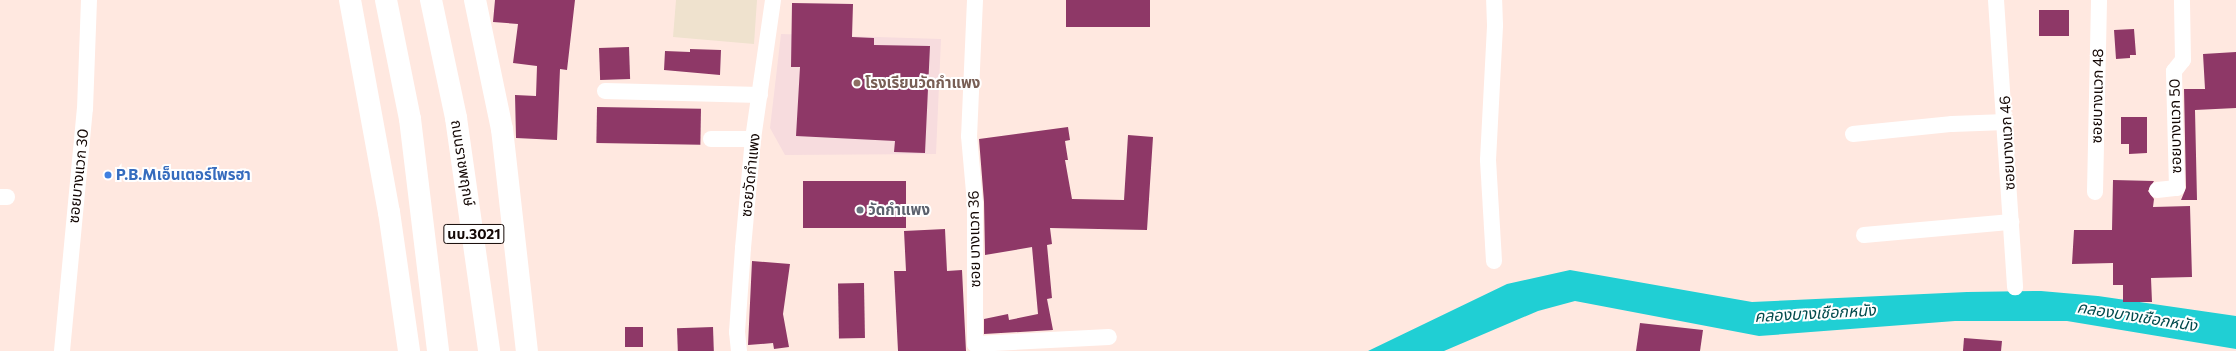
<!DOCTYPE html>
<html>
<head>
<meta charset="utf-8">
<style>
  body { margin:0 }
  #map { position:relative; width:2236px; height:351px; overflow:hidden; background:#ffe8e0; font-family:Commissioner,"Noto Sans Thai",sans-serif }
  div>[style] { position:absolute }
  .commercial>* { inset:0; background:#efe2ce }
  .education>* { inset:0; background:#f7dcde }
  .water>* { inset:0; background:#20cfd4 }
  .building>* { inset:0; background:#8e3867; transform-origin:0 0 }
  .street>* { height:16px; margin:-8px; padding:0 8px; transform-origin:8px; border-radius:8px; background:#fff }
  .secondary>* { height:22px; margin:-11px; padding:0 11px; transform-origin:11px; border-radius:11px; background:#fff }
  .primary>* { height:22px; margin:-11px; padding:0 11px; transform-origin:11px; border-radius:11px; background:#fff }
  .dots>* { width:11px; height:11px; translate:-50% -50%; box-sizing:border-box; border:2px solid #fff; border-radius:50% }
  span { translate:-50% -50%; white-space:nowrap; text-align:center; line-height:1.15; -webkit-text-stroke:4px #fff; paint-order:stroke }
  .shield-label span { padding:1px 3px; background:#fff; border:1px solid; border-radius:3px; -webkit-text-stroke-width:0 }
  .shield-label { font-size:14px; color:#140805; font-weight:700 }
  .education-label { font-size:15px; color:#785e54; font-weight:700 }
  .left { translate:0 -50%; text-align:left }
  .street-label { font-size:15px; color:#140805 }
  .shop-label { font-size:15px; color:#366cbe; font-weight:700 }
  .worship-label { font-size:15px; color:#5b616d; font-weight:700 }
  .water-label { font-size:16px; color:#004a4c; font-style:italic }
</style>
</head>
<body>
<div id="map">
  <div class="commercial">
    <div style="clip-path:polygon(676px 0,757px 0,754px 44px,673px 37px)"></div>
  </div>
  <div class="education">
    <div style="clip-path:polygon(781px 34px,941px 39px,936px 154px,785px 155px,770px 128px)"></div>
  </div>
  <div class="water">
    <div style="clip-path:polygon(1570px 270px,1752px 302px,1967px 292px,2041px 291px,2098px 296px,2236px 316px,2236px 349px,2067px 321px,1955px 321px,1759px 336px,1575px 301px,1538px 311px,1444px 351px,1368px 351px,1507px 284px)"></div>
  </div>
  <div class="building">
    <div style="clip-path:polygon(495px 0,575px 0,567px 70px,560px 69px,557px 140px,516px 138px,515px 95px,536px 96px,537px 66px,513px 63px,518px 24px,493px 22px)"></div>
    <div style="left:1066px;top:0;width:84px;height:27px"></div>
    <div style="clip-path:polygon(792px 3px,853px 4px,852px 37px,874px 38px,874px 45px,930px 46px,925px 153px,894px 152px,895px 141px,796px 136px,800px 67px,791px 67px)"></div>
    <div style="left:2039px;top:10px;width:30px;height:26px"></div>
    <div style="clip-path:polygon(2134px 29px,2136px 55px,2130px 55px,2130px 58px,2116px 59px,2114px 30px)"></div>
    <div style="left:629px;top:47px;width:32px;height:30px;rotate:88deg"></div>
    <div style="clip-path:polygon(690px 49px,721px 50px,720px 75px,664px 70px,665px 51px,690px 52px)"></div>
    <div style="clip-path:polygon(2236px 52px,2236px 108px,2195px 110px,2197px 200px,2181px 200px,2186px 188px,2184px 89px,2205px 89px,2203px 54px)"></div>
    <div style="left:597px;top:107px;width:104px;height:36px;rotate:1deg"></div>
    <div style="clip-path:polygon(2121px 117px,2147px 117px,2147px 153px,2129px 154px,2129px 144px,2121px 144px)"></div>
    <div style="clip-path:polygon(1068px 127px,1070px 140px,1065px 141px,1068px 160px,1065px 160px,1072px 199px,1124px 200px,1128px 135px,1153px 137px,1147px 230px,1050px 228px,1052px 244px,1047px 245px,1052px 298px,1047px 299px,1053px 330px,984px 334px,984px 319px,1008px 314px,1009px 320px,1038px 314px,1032px 247px,985px 255px,984px 202px,979px 139px)"></div>
    <div style="clip-path:polygon(2113px 180px,2154px 181px,2148px 191px,2154px 199px,2153px 207px,2190px 206px,2192px 277px,2151px 278px,2152px 302px,2123px 302px,2123px 285px,2113px 285px,2113px 263px,2072px 264px,2074px 230px,2112px 230px)"></div>
    <div style="left:906px;top:181px;width:47px;height:103px;rotate:90deg"></div>
    <div style="clip-path:polygon(945px 229px,947px 271px,962px 270px,966px 351px,898px 351px,894px 271px,906px 271px,904px 231px)"></div>
    <div style="clip-path:polygon(752px 261px,790px 264px,783px 314px,789px 347px,774px 349px,773px 343px,748px 345px)"></div>
    <div style="left:864px;top:283px;width:55px;height:26px;rotate:89deg"></div>
    <div style="clip-path:polygon(1640px 323px,1703px 330px,1700px 351px,1636px 351px)"></div>
    <div style="left:625px;top:327px;width:18px;height:20px"></div>
    <div style="left:713px;top:327px;width:24px;height:36px;rotate:88deg"></div>
    <div style="clip-path:polygon(1964px 338px,2002px 341px,2001px 351px,1963px 351px)"></div>
  </div>
  <div class="street">
    <div style="left:975px;top:0;width:136px;rotate:92.5deg"></div>
    <div style="left:969px;top:136px;width:67px;rotate:84.9deg"></div>
    <div style="left:975px;top:203px;width:141px;rotate:90deg"></div>
    <div style="left:975px;top:344px;width:134px;rotate:-3deg"></div>
    <div style="left:1996px;top:0;width:288px;rotate:86.2deg"></div>
    <div style="left:605px;top:91px;width:155px;rotate:1.5deg"></div>
    <div style="left:1853px;top:134px;width:100px;rotate:-5.8deg"></div>
    <div style="left:1952px;top:124px;width:54px;rotate:-2.1deg"></div>
    <div style="left:711px;top:139px;width:42px"></div>
    <div style="left:2157px;top:190px;width:20px;rotate:-6deg"></div>
    <div style="left:2177px;top:188px;width:117px;rotate:-91.5deg"></div>
    <div style="left:2174px;top:71px;width:14px;rotate:-51deg"></div>
    <div style="left:2183px;top:60px;width:60px;rotate:-91deg"></div>
    <div style="left:2095px;top:192px;width:192px;rotate:-88.8deg"></div>
    <div style="left:0;top:197px;width:7px"></div>
    <div style="left:1864px;top:235px;width:148px;rotate:-5.1deg"></div>
    <div style="left:1494px;top:261px;width:101px;rotate:-93.4deg"></div>
    <div style="left:1488px;top:160px;width:135px;rotate:-87deg"></div>
    <div style="left:1495px;top:25px;width:25px;rotate:-92deg"></div>
    <div style="left:62px;top:351px;width:243px;rotate:-84.6deg"></div>
    <div style="left:85px;top:109px;width:109px;rotate:-87.9deg"></div>
    <div style="left:739px;top:351px;width:19px;rotate:-96deg"></div>
    <div style="left:737px;top:332px;width:84px;rotate:-85.9deg"></div>
    <div style="left:743px;top:248px;width:109px;rotate:-84.8deg"></div>
    <div style="left:753px;top:139px;width:140px;rotate:-81.8deg"></div>
  </div>
  <div class="secondary">
    <div style="left:350px;top:0;width:216px;rotate:79.6deg"></div>
    <div style="left:389px;top:212px;width:140px;rotate:81.8deg"></div>
    <div style="left:475px;top:0;width:132px;rotate:78.2deg"></div>
    <div style="left:502px;top:129px;width:223px;rotate:83.6deg"></div>
  </div>
  <div class="primary">
    <div style="left:386px;top:0;width:121px;rotate:78.6deg"></div>
    <div style="left:410px;top:119px;width:234px;rotate:83.1deg"></div>
    <div style="left:431px;top:0;width:121px;rotate:78deg"></div>
    <div style="left:456px;top:118px;width:235px;rotate:81.9deg"></div>
  </div>
  <div class="dots">
    <div style="left:857px;top:83px;background:#8d6e63"></div>
    <div style="left:108px;top:175px;background:#3f7fe0"></div>
    <div style="left:860px;top:210px;background:#6b7280"></div>
  </div>
  <div class="shield-label">
    <span style="left:474px;top:234px">นบ.3021</span>
  </div>
  <div class="education-label">
    <span class="left" style="left:865px;top:83px">โรงเรียนวัดกำแพง</span>
  </div>
  <div class="street-label">
    <span style="left:2097px;top:96px;rotate:-89deg">ซอยบางแวก 48</span>
    <span style="left:2175px;top:126px;rotate:-91deg">ซอยบางแวก 50</span>
    <span style="left:2007px;top:143px;rotate:-93deg">ซอยบางแวก 46</span>
    <span style="left:463px;top:163px;rotate:81deg">ถนนราชพฤกษ์</span>
    <span style="left:750px;top:175px;rotate:-84deg">ซอยวัดกำแพง</span>
    <span style="left:78px;top:176px;rotate:-84deg">ซอยบางแวก 30</span>
    <span style="left:974px;top:239px;rotate:-91deg">ซอย บางแวก 36</span>
  </div>
  <div class="shop-label">
    <span class="left" style="left:116px;top:175px">P.B.Mเอ็นเตอร์ไพรฮา</span>
  </div>
  <div class="worship-label">
    <span class="left" style="left:868px;top:210px">วัดกำแพง</span>
  </div>
  <div class="water-label">
    <span style="left:1815px;top:313px;rotate:-3deg">คลองบางเชือกหนัง</span>
    <span style="left:2137px;top:316px;rotate:9deg">คลองบางเชือกหนัง</span>
  </div>
</div>
</body>
</html>
